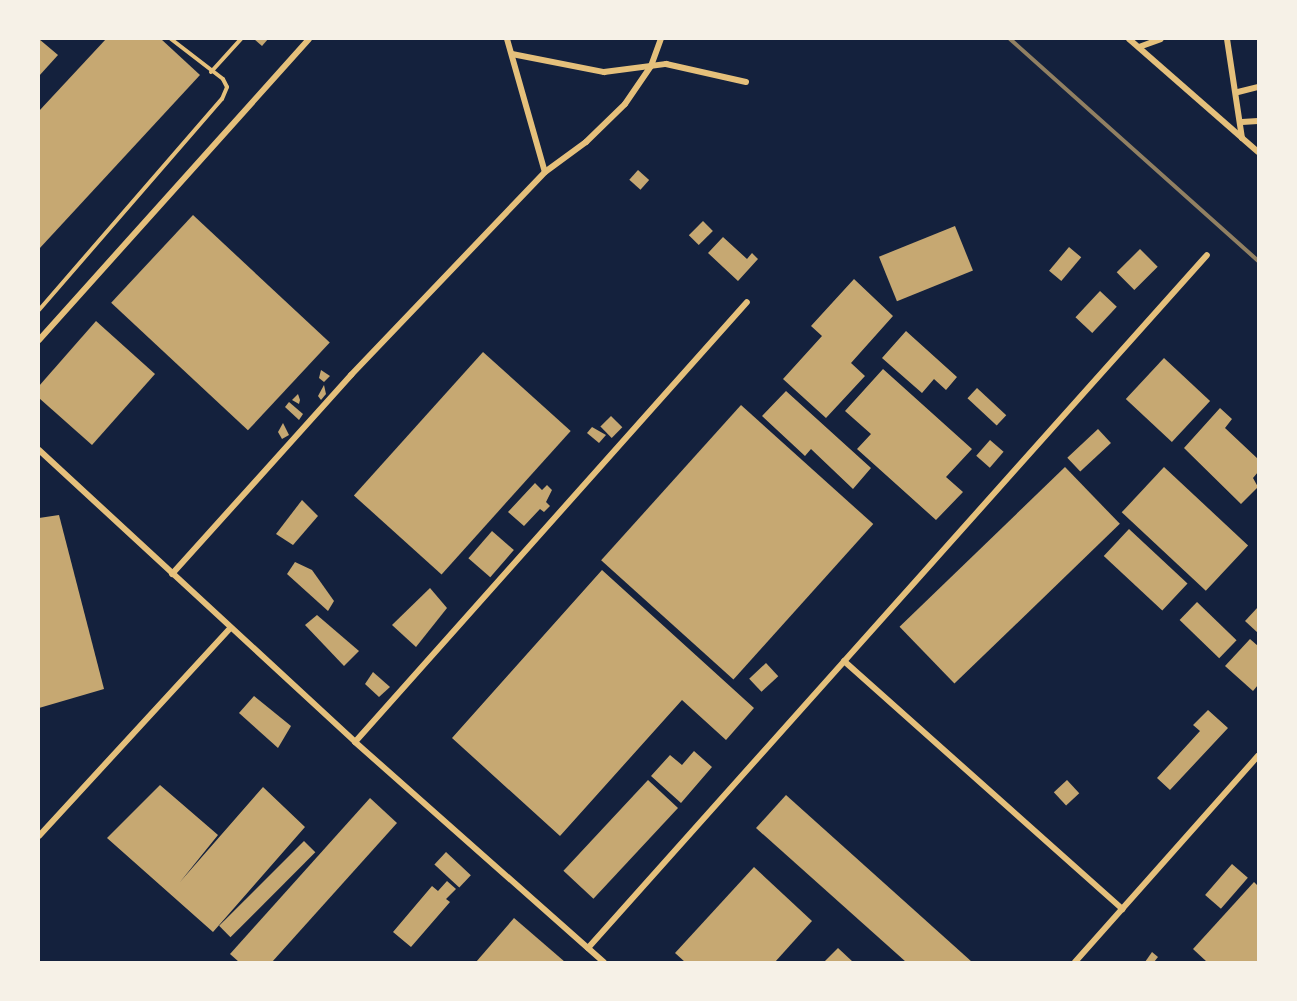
<!DOCTYPE html>
<html>
<head>
<meta charset="utf-8">
<style>
  body { margin:0 }
  #map { position:relative; width:1297px; height:1001px; overflow:hidden; background:#14213d; font-family:Mulish,sans-serif }
  div>[style] { position:absolute }
  .building>* { inset:0; background:#c6a872; transform-origin:0 0 }
  .service>* { height:4px; margin:-2px; padding:0 2px; transform-origin:2px; border-radius:2px; background:#e5c07b }
  .minor>* { height:6px; margin:-3px; padding:0 3px; transform-origin:3px; border-radius:3px; background:#e5c07b }
  .rail>* { height:4px; margin:-2px; padding:0 2px; transform-origin:2px; border-radius:2px; background:#918062 }
  span { translate:-50% -50%; white-space:nowrap; text-align:center; line-height:1.15; -webkit-text-stroke:4.5px #f6f1e7; paint-order:stroke }
  .frame { position:absolute; inset:0; border:40px solid #f6f1e7; pointer-events:none }
</style>
</head>
<body>
<div id="map">
  <div class="building">
    <div style="clip-path:polygon(39px 39px,58px 55px,39px 76px)"></div>
    <div style="clip-path:polygon(106px 39px,161px 39px,200px 75px,39px 249px,39px 111px)"></div>
    <div style="clip-path:polygon(254px 39px,268px 39px,262px 46px)"></div>
    <div style="left:638px;top:170px;width:15px;height:13px;rotate:42deg"></div>
    <div style="left:193px;top:215px;width:187px;height:120px;rotate:43deg"></div>
    <div style="left:703px;top:221px;width:14px;height:20px;rotate:45deg"></div>
    <div style="left:955px;top:226px;width:48px;height:82px;rotate:68deg"></div>
    <div style="clip-path:polygon(723px 237px,747px 259px,752px 253px,758px 259px,738px 281px,708px 253px)"></div>
    <div style="left:1069px;top:247px;width:16px;height:31px;rotate:40deg"></div>
    <div style="left:1140px;top:249px;width:25px;height:33px;rotate:45deg"></div>
    <div style="clip-path:polygon(854px 279px,893px 316px,851px 363px,865px 376px,826px 418px,783px 379px,822px 336px,811px 326px)"></div>
    <div style="left:1100px;top:291px;width:23px;height:36px;rotate:43deg"></div>
    <div style="clip-path:polygon(96px 321px,155px 374px,92px 445px,39px 398px,39px 386px)"></div>
    <div style="clip-path:polygon(906px 331px,957px 377px,946px 390px,934px 379px,922px 393px,882px 358px)"></div>
    <div style="left:483px;top:352px;width:118px;height:193px;rotate:42deg"></div>
    <div style="left:1164px;top:358px;width:63px;height:56px;rotate:43deg"></div>
    <div style="clip-path:polygon(883px 369px,972px 449px,946px 477px,963px 492px,936px 520px,857px 449px,871px 434px,845px 411px)"></div>
    <div style="clip-path:polygon(321px 370px,330px 376px,324px 382px,319px 378px)"></div>
    <div style="clip-path:polygon(324px 385px,326px 394px,321px 400px,318px 396px)"></div>
    <div style="left:977px;top:388px;width:40px;height:14px;rotate:43deg"></div>
    <div style="clip-path:polygon(786px 391px,871px 468px,853px 489px,811px 449px,805px 456px,762px 416px)"></div>
    <div style="clip-path:polygon(298px 394px,300px 400px,299px 404px,292px 400px)"></div>
    <div style="clip-path:polygon(289px 402px,303px 414px,299px 420px,285px 407px)"></div>
    <div style="left:741px;top:405px;width:178px;height:209px;rotate:42deg"></div>
    <div style="clip-path:polygon(1220px 408px,1232px 419px,1225px 428px,1258px 459px,1258px 472px,1253px 478px,1258px 487px,1241px 504px,1184px 448px)"></div>
    <div style="left:611px;top:416px;width:16px;height:15px;rotate:45deg"></div>
    <div style="clip-path:polygon(283px 423px,289px 435px,282px 439px,278px 432px)"></div>
    <div style="clip-path:polygon(592px 427px,606px 435px,599px 443px,587px 433px)"></div>
    <div style="left:1098px;top:429px;width:19px;height:42px;rotate:47deg"></div>
    <div style="left:990px;top:440px;width:18px;height:21px;rotate:41deg"></div>
    <div style="left:1065px;top:467px;width:79px;height:230px;rotate:46deg"></div>
    <div style="left:1164px;top:467px;width:115px;height:62px;rotate:43deg"></div>
    <div style="clip-path:polygon(535px 483px,542px 490px,547px 485px,552px 490px,546px 502px,550px 506px,544px 512px,540px 509px,524px 526px,508px 512px)"></div>
    <div style="clip-path:polygon(302px 500px,318px 516px,293px 545px,276px 534px)"></div>
    <div style="clip-path:polygon(59px 515px,104px 689px,39px 708px,39px 518px)"></div>
    <div style="left:1129px;top:529px;width:80px;height:37px;rotate:43deg"></div>
    <div style="left:492px;top:531px;width:29px;height:36px;rotate:41deg"></div>
    <div style="clip-path:polygon(295px 562px,312px 570px,334px 601px,328px 611px,287px 574px)"></div>
    <div style="clip-path:polygon(602px 570px,754px 708px,726px 740px,682px 700px,560px 836px,452px 738px)"></div>
    <div style="clip-path:polygon(430px 588px,447px 608px,416px 647px,392px 625px)"></div>
    <div style="left:1197px;top:602px;width:55px;height:25px;rotate:44deg"></div>
    <div style="clip-path:polygon(1258px 607px,1258px 633px,1245px 621px)"></div>
    <div style="clip-path:polygon(317px 615px,359px 651px,344px 666px,305px 625px)"></div>
    <div style="clip-path:polygon(1250px 639px,1258px 646px,1258px 685px,1253px 691px,1225px 666px)"></div>
    <div style="left:766px;top:663px;width:18px;height:23px;rotate:47deg"></div>
    <div style="clip-path:polygon(373px 672px,390px 687px,379px 697px,365px 684px)"></div>
    <div style="clip-path:polygon(254px 696px,291px 726px,278px 748px,239px 713px)"></div>
    <div style="clip-path:polygon(1208px 710px,1228px 728px,1170px 790px,1157px 778px,1200px 731px,1193px 725px)"></div>
    <div style="clip-path:polygon(694px 751px,712px 767px,681px 803px,651px 776px,670px 755px,682px 765px)"></div>
    <div style="left:648px;top:780px;width:41px;height:124px;rotate:43deg"></div>
    <div style="left:1067px;top:780px;width:18px;height:18px;rotate:47deg"></div>
    <div style="clip-path:polygon(160px 785px,218px 835px,180px 882px,263px 787px,305px 827px,213px 932px,107px 838px)"></div>
    <div style="clip-path:polygon(786px 795px,972px 962px,906px 962px,756px 828px)"></div>
    <div style="clip-path:polygon(370px 798px,397px 823px,272px 962px,239px 962px,230px 954px)"></div>
    <div style="left:304px;top:841px;width:16px;height:120px;rotate:45deg"></div>
    <div style="left:446px;top:852px;width:34px;height:17px;rotate:43deg"></div>
    <div style="left:1232px;top:864px;width:21px;height:41px;rotate:41deg"></div>
    <div style="clip-path:polygon(754px 867px,812px 921px,775px 962px,685px 962px,675px 953px)"></div>
    <div style="clip-path:polygon(447px 881px,456px 889px,446px 899px,450px 902px,411px 947px,393px 932px,432px 886px,438px 891px)"></div>
    <div style="clip-path:polygon(1254px 882px,1258px 886px,1258px 962px,1207px 962px,1193px 949px)"></div>
    <div style="clip-path:polygon(514px 918px,565px 962px,476px 962px)"></div>
    <div style="clip-path:polygon(838px 948px,853px 962px,824px 962px)"></div>
    <div style="clip-path:polygon(1152px 952px,1158px 957px,1154px 962px,1145px 962px)"></div>
  </div>
  <div class="service">
    <div style="left:211px;top:72px;width:45px;rotate:-47.7deg"></div>
    <div style="left:39px;top:310px;width:279px;rotate:-49.1deg"></div>
    <div style="left:222px;top:99px;width:13px;rotate:-67deg"></div>
    <div style="left:227px;top:87px;width:9px;rotate:-117deg"></div>
    <div style="left:223px;top:79px;width:66px;rotate:-142.4deg"></div>
  </div>
  <div class="minor">
    <div style="left:507px;top:39px;width:138px;rotate:74.1deg"></div>
    <div style="left:1129px;top:39px;width:150px;rotate:41.2deg"></div>
    <div style="left:1227px;top:39px;width:100px;rotate:81.4deg"></div>
    <div style="left:1242px;top:138px;width:21px;rotate:41deg"></div>
    <div style="left:1139px;top:47px;width:23px;rotate:-20deg"></div>
    <div style="left:512px;top:54px;width:94px;rotate:11.1deg"></div>
    <div style="left:604px;top:72px;width:63px;rotate:-7.4deg"></div>
    <div style="left:666px;top:64px;width:82px;rotate:12.7deg"></div>
    <div style="left:1238px;top:92px;width:21px;rotate:-14deg"></div>
    <div style="left:1242px;top:122px;width:16px;rotate:-4deg"></div>
    <div style="left:39px;top:340px;width:404px;rotate:-48.1deg"></div>
    <div style="left:39px;top:450px;width:430px;rotate:42.7deg"></div>
    <div style="left:355px;top:742px;width:332px;rotate:41.5deg"></div>
    <div style="left:172px;top:574px;width:268px;rotate:-48deg"></div>
    <div style="left:351px;top:375px;width:281px;rotate:-46.3deg"></div>
    <div style="left:545px;top:172px;width:51px;rotate:-36.2deg"></div>
    <div style="left:586px;top:142px;width:54px;rotate:-44.3deg"></div>
    <div style="left:625px;top:104px;width:46px;rotate:-55.6deg"></div>
    <div style="left:651px;top:66px;width:29px;rotate:-70deg"></div>
    <div style="left:844px;top:661px;width:373px;rotate:41.7deg"></div>
    <div style="left:355px;top:742px;width:589px;rotate:-48.3deg"></div>
    <div style="left:39px;top:836px;width:282px;rotate:-47.4deg"></div>
    <div style="left:588px;top:948px;width:929px;rotate:-48.23deg"></div>
    <div style="left:1075px;top:962px;width:276px;rotate:-48.4deg"></div>
  </div>
  <div class="rail">
    <div style="left:1010px;top:39px;width:333px;rotate:41.8deg"></div>
  </div>
  <div class="frame"></div>
</div>
</body>
</html>
